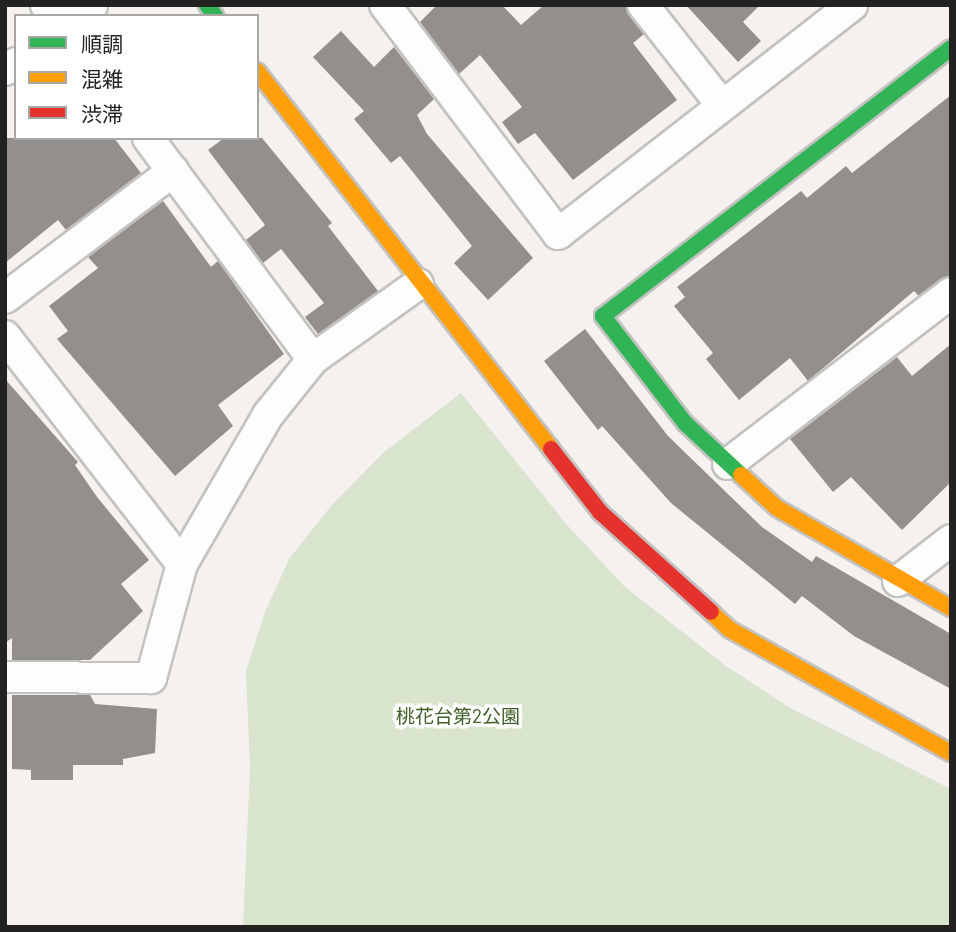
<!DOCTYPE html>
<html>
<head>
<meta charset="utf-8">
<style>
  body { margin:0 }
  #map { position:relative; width:956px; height:932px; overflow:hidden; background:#f4f1ee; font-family:Barlow,"Noto Sans JP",sans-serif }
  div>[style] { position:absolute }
  .green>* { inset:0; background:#d8e4ce }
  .building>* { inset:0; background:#928f8d }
  .roads { filter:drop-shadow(2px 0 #c4c2c0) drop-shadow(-2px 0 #c4c2c0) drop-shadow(0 2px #c4c2c0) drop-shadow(0 -2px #c4c2c0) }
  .street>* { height:30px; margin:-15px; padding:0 15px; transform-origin:15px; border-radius:15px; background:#fdfdfc }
  .fast>* { height:16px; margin:-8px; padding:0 8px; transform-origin:8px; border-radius:8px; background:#30b455 }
  .slow>* { height:16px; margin:-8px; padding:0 8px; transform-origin:8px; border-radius:8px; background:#ff9f0a }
  .jam>* { height:16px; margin:-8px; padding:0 8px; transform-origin:8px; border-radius:8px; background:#e5322d }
  span { translate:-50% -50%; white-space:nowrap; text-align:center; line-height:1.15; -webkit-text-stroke:7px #fff; paint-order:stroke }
  .park-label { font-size:19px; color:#3d5e27 }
  .frame { position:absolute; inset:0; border:7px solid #242220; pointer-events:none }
  .legend { position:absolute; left:14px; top:14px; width:245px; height:126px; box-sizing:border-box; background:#fff; border:2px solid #a7a7a6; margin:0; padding:9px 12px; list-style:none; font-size:21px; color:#242220 }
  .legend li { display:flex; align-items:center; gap:14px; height:35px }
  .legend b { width:35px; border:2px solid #a7a7a6 }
</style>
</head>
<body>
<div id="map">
  <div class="green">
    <div style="clip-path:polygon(461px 393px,567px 525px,625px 587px,726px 666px,792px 709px,951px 789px,951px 927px,243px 927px,250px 767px,246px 671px,265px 612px,289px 559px,331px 506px,383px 453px)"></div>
  </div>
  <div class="building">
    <div style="clip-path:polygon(437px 5px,502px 5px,521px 25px,544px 5px,626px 5px,644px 34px,633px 43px,677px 100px,573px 180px,535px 133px,518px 144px,502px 122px,522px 107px,480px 55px,459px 74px,420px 22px)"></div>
    <div style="clip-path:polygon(686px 5px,760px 5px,743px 22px,761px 41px,738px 62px)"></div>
    <div style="clip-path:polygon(341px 31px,374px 67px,394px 47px,434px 99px,417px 115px,427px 134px,533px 258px,488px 300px,454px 263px,472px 246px,400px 156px,391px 163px,354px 119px,364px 111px,313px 57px)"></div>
    <div style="clip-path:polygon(951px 95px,951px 276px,919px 296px,914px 291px,808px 381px,790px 358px,739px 400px,706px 359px,713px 353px,674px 306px,685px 297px,677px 287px,801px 191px,807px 198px,846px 166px,852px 173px)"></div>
    <div style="clip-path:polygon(5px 138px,114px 138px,141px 173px,66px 230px,58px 220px,5px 263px)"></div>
    <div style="clip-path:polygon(224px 138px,262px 138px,332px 223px,328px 226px,378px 291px,318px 334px,305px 317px,324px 303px,281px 249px,263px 263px,246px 240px,265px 225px,208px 150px)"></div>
    <div style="clip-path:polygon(163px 201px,211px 267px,218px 261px,284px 354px,218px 405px,233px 426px,175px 476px,57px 339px,68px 331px,49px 306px,98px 268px,88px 257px)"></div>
    <div style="clip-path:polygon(585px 329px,668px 436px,762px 527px,812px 562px,816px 556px,951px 634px,951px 689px,854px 636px,802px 596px,795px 604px,671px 503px,602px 426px,598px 430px,544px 361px)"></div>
    <div style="clip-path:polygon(951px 344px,951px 482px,902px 530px,851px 477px,833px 492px,790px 439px,897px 357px,912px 376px)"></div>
    <div style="clip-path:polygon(5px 379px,78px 462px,75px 465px,97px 497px,149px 560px,121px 584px,143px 611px,90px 660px,12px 660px,12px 638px,5px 643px)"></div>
    <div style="clip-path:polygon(12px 695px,90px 695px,95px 704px,157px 709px,155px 753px,123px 759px,123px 765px,73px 765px,73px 780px,31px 780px,31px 770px,12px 769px)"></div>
  </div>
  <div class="roads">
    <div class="street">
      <div style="left:46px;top:5px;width:14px;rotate:54deg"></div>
      <div style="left:385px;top:5px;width:287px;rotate:52.9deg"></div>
      <div style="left:558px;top:234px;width:373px;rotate:-37.9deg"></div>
      <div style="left:643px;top:5px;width:125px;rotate:51.8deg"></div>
      <div style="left:78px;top:16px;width:18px;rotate:-38deg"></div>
      <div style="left:5px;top:70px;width:13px;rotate:-32deg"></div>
      <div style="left:148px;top:138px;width:276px;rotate:53.3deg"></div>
      <div style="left:5px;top:298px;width:211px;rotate:-37.1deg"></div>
      <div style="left:5px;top:336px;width:289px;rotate:52.2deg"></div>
      <div style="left:728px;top:464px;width:281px;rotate:-37.5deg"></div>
      <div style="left:898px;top:581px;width:67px;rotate:-37.7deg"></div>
      <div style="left:5px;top:677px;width:146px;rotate:0.4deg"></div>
      <div style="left:151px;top:678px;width:118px;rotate:-74.8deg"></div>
      <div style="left:182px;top:564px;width:172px;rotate:-60deg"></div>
      <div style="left:268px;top:415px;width:72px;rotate:-51.2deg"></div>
      <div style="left:313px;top:359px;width:129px;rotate:-35.5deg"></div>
    </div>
    <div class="fast">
      <div style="left:207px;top:5px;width:14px;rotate:54deg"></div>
      <div style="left:741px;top:475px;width:76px;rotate:-137.1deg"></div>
      <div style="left:685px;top:423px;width:135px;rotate:-127.5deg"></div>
      <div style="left:603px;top:316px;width:439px;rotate:-37.6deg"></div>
    </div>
    <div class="slow">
      <div style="left:257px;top:71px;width:479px;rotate:52.1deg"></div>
      <div style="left:741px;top:475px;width:49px;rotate:42.5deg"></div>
      <div style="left:777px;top:508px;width:201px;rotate:29.9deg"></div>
      <div style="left:711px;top:612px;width:25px;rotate:43deg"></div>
      <div style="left:729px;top:629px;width:254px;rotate:29.2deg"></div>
    </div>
    <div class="jam">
      <div style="left:551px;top:449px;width:80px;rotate:52.1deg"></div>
      <div style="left:600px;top:512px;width:149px;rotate:42deg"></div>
    </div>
  </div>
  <div class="park-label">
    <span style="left:458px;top:716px">桃花台第2公園</span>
  </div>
  <div class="frame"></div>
  <ul class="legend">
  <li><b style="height:9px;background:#30b455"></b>順調</li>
  <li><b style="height:9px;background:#ff9f0a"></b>混雑</li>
  <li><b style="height:9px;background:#e5322d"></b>渋滞</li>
  </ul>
</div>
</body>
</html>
